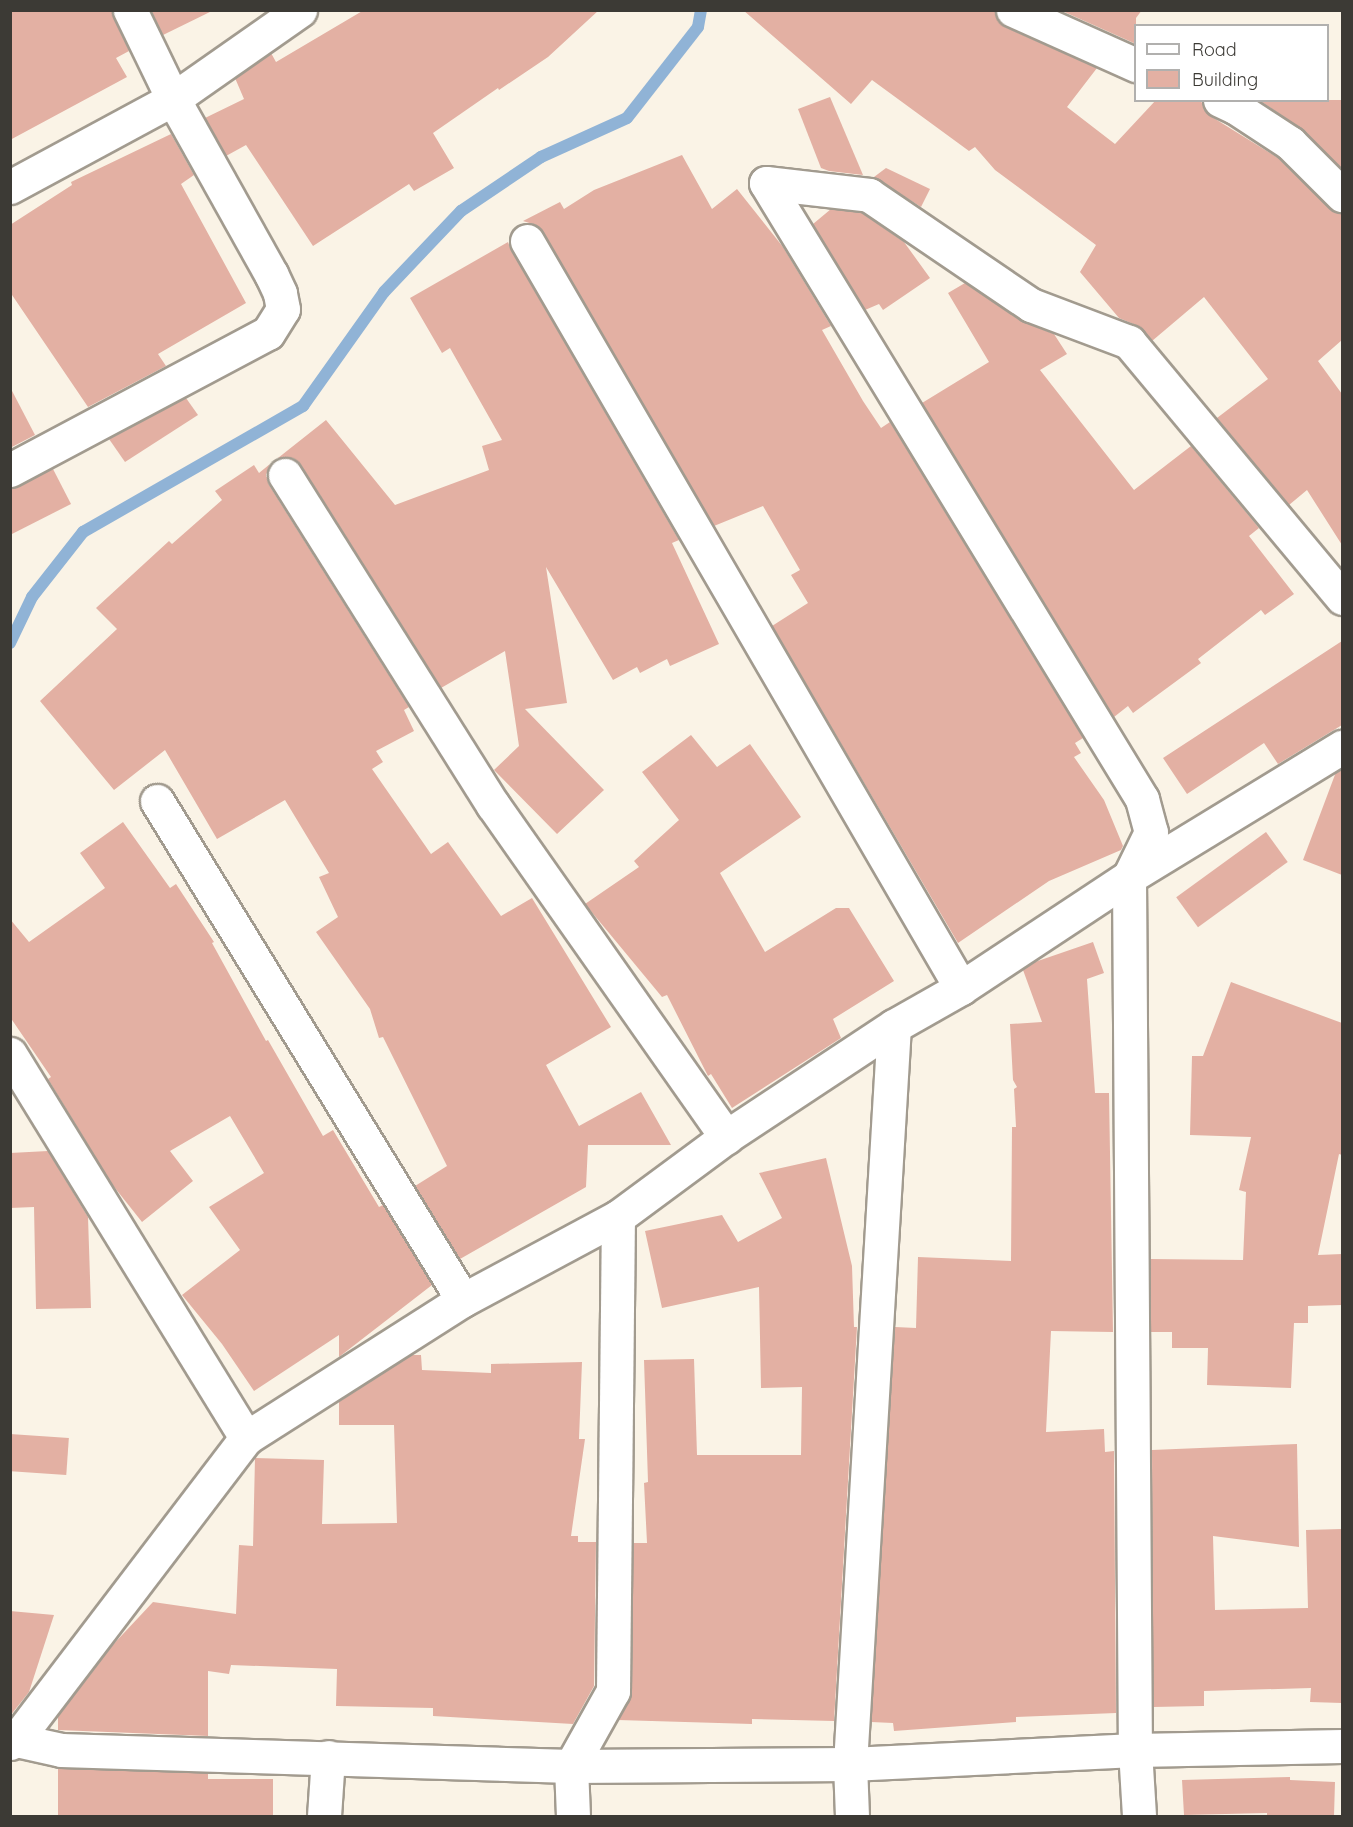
<!DOCTYPE html>
<html>
<head>
<meta charset="utf-8">
<style>
  body { margin:0 }
  #map { position:relative; width:1353px; height:1827px; overflow:hidden; background:#faf3e6; font-family:Quicksand,sans-serif }
  div>[style] { position:absolute }
  .stream>* { height:12px; margin:-6px; padding:0 6px; transform-origin:6px; border-radius:6px; background:#90b3d6 }
  .building>* { inset:0; background:#e3b0a3; transform-origin:0 0 }
  .roads { filter:drop-shadow(2px 0 #a29b8f) drop-shadow(-2px 0 #a29b8f) drop-shadow(0 2px #a29b8f) drop-shadow(0 -2px #a29b8f) }
  .street>* { height:33px; margin:-16.5px; padding:0 16.5px; transform-origin:16.5px; border-radius:16.5px; background:#fff }
  .secondary>* { height:33px; margin:-16.5px; padding:0 16.5px; transform-origin:16.5px; border-radius:16.5px; background:#fff }
  span { translate:-50% -50%; white-space:nowrap; text-align:center; line-height:1.15; -webkit-text-stroke:6px #fff; paint-order:stroke }
  .frame { position:absolute; inset:0; border:12px solid #3c3a35; pointer-events:none }
  .legend { position:absolute; left:1134px; top:24px; width:195px; height:78px; box-sizing:border-box; background:#fff; border:2px solid #b1b0ae; margin:0; padding:8px 10px; list-style:none; font-size:18px; color:#3c3a35 }
  .legend li { display:flex; align-items:center; gap:12px; height:30px }
  .legend b { width:30px; border:2px solid #b1b0ae }
</style>
</head>
<body>
<div id="map">
  <div class="stream">
    <div style="left:10px;top:643px;width:51px;rotate:-64.4deg"></div>
    <div style="left:32px;top:597px;width:83px;rotate:-51.9deg"></div>
    <div style="left:83px;top:532px;width:254px;rotate:-29.8deg"></div>
    <div style="left:303px;top:406px;width:140px;rotate:-54.6deg"></div>
    <div style="left:384px;top:292px;width:112px;rotate:-46.5deg"></div>
    <div style="left:461px;top:211px;width:97px;rotate:-34deg"></div>
    <div style="left:541px;top:157px;width:94px;rotate:-24.4deg"></div>
    <div style="left:627px;top:118px;width:115px;rotate:-52deg"></div>
    <div style="left:698px;top:27px;width:17px;rotate:-80deg"></div>
  </div>
  <div class="building">
    <div style="clip-path:polygon(10px 10px,112px 10px,129px 51px,116px 58px,127px 77px,10px 140px)"></div>
    <div style="clip-path:polygon(151px 10px,214px 10px,163px 35px)"></div>
    <div style="clip-path:polygon(364px 10px,599px 10px,548px 57px,499px 90px,498px 88px,433px 133px,454px 168px,414px 191px,409px 184px,313px 246px,246px 145px,226px 156px,205px 118px,244px 99px,235px 78px,271px 53px,276px 62px)"></div>
    <div style="clip-path:polygon(743px 10px,994px 10px,998px 20px,1005px 27px,1097px 68px,1067px 107px,1115px 144px,1156px 100px,1201px 100px,1204px 110px,1212px 117px,1278px 158px,1329px 208px,1342px 213px,1342px 340px,1318px 361px,1342px 394px,1342px 545px,1307px 490px,1289px 505px,1217px 418px,1268px 379px,1204px 297px,1152px 341px,1136px 325px,1119px 318px,1080px 272px,1096px 245px,995px 170px,975px 147px,969px 151px,872px 80px,851px 104px)"></div>
    <div style="clip-path:polygon(1060px 10px,1142px 10px,1136px 18px,1136px 44px)"></div>
    <div style="clip-path:polygon(830px 97px,863px 175px,829px 171px,821px 168px,798px 109px)"></div>
    <div style="clip-path:polygon(1259px 100px,1342px 100px,1342px 169px,1303px 130px)"></div>
    <div style="clip-path:polygon(171px 134px,194px 175px,181px 184px,246px 303px,158px 354px,166px 366px,88px 407px,10px 292px,10px 225px,72px 185px,71px 182px)"></div>
    <div style="clip-path:polygon(682px 155px,712px 209px,737px 189px,783px 247px,831px 326px,822px 330px,863px 401px,881px 428px,890px 422px,1083px 738px,1075px 743px,1081px 753px,1074px 757px,1104px 800px,1123px 846px,1121px 850px,1049px 881px,958px 943px,772px 626px,808px 603px,791px 575px,800px 570px,763px 506px,714px 526px,543px 232px,536px 225px,523px 221px,560px 202px,564px 209px,594px 190px)"></div>
    <div style="clip-path:polygon(886px 168px,930px 189px,921px 207px,874px 177px)"></div>
    <div style="clip-path:polygon(831px 209px,862px 213px,904px 242px,930px 278px,883px 310px,879px 304px,865px 310px,813px 224px)"></div>
    <div style="clip-path:polygon(508px 242px,511px 250px,679px 540px,672px 543px,719px 644px,670px 666px,667px 659px,640px 673px,637px 667px,613px 680px,546px 567px,567px 703px,525px 709px,604px 790px,557px 834px,494px 770px,519px 746px,505px 651px,441px 688px,301px 465px,293px 458px,278px 458px,326px 420px,395px 505px,489px 470px,482px 446px,502px 440px,450px 348px,442px 353px,410px 298px)"></div>
    <div style="clip-path:polygon(965px 283px,1021px 321px,1054px 334px,1067px 354px,1040px 370px,1134px 490px,1191px 446px,1259px 528px,1249px 536px,1294px 594px,1265px 615px,1261px 610px,1198px 659px,1201px 663px,1133px 713px,1128px 706px,1114px 717px,922px 403px,989px 362px,948px 293px)"></div>
    <div style="clip-path:polygon(10px 387px,35px 435px,10px 448px)"></div>
    <div style="clip-path:polygon(186px 398px,198px 415px,125px 462px,109px 439px)"></div>
    <div style="clip-path:polygon(270px 464px,266px 475px,269px 485px,409px 707px,404px 710px,414px 731px,376px 751px,383px 762px,372px 769px,431px 854px,448px 842px,501px 916px,532px 898px,611px 1027px,546px 1065px,579px 1126px,641px 1092px,671px 1145px,588px 1145px,586px 1187px,460px 1259px,415px 1186px,447px 1166px,383px 1037px,379px 1038px,370px 1009px,316px 932px,338px 917px,319px 877px,329px 873px,285px 800px,217px 839px,165px 750px,114px 790px,40px 701px,117px 629px,96px 608px,169px 541px,172px 544px,222px 500px,215px 491px,254px 465px,259px 473px)"></div>
    <div style="clip-path:polygon(53px 469px,71px 504px,10px 535px,10px 489px)"></div>
    <div style="clip-path:polygon(1342px 641px,1342px 725px,1278px 764px,1264px 743px,1187px 794px,1163px 758px)"></div>
    <div style="clip-path:polygon(691px 735px,717px 767px,750px 744px,801px 817px,720px 873px,765px 952px,836px 908px,849px 908px,894px 981px,833px 1019px,841px 1038px,732px 1108px,711px 1074px,708px 1076px,667px 995px,662px 997px,585px 904px,639px 867px,634px 861px,679px 820px,642px 772px)"></div>
    <div style="clip-path:polygon(1342px 769px,1342px 875px,1303px 860px,1336px 772px)"></div>
    <div style="clip-path:polygon(123px 822px,170px 888px,176px 884px,214px 942px,212px 943px,266px 1041px,268px 1040px,323px 1136px,333px 1130px,379px 1207px,383px 1205px,432px 1285px,339px 1357px,339px 1335px,254px 1391px,222px 1344px,182px 1295px,240px 1250px,209px 1207px,264px 1173px,230px 1116px,170px 1151px,193px 1181px,142px 1222px,111px 1183px,48px 1079px,51px 1077px,10px 1017px,10px 919px,29px 942px,105px 888px,80px 853px)"></div>
    <div style="left:1266px;top:832px;width:37px;height:111px;rotate:54deg"></div>
    <div style="clip-path:polygon(1093px 942px,1104px 973px,1087px 979px,1095px 1093px,1109px 1093px,1113px 1332px,1051px 1331px,1046px 1432px,1104px 1429px,1105px 1452px,1114px 1451px,1116px 1713px,1016px 1717px,1016px 1722px,894px 1731px,893px 1723px,871px 1722px,895px 1327px,916px 1328px,918px 1257px,1011px 1261px,1012px 1127px,1016px 1127px,1014px 1089px,1017px 1087px,1013px 1080px,1010px 1024px,1042px 1022px,1023px 970px,1032px 963px)"></div>
    <div style="clip-path:polygon(1231px 982px,1342px 1023px,1342px 1155px,1339px 1154px,1318px 1255px,1342px 1254px,1342px 1305px,1308px 1306px,1308px 1323px,1294px 1323px,1291px 1388px,1207px 1385px,1208px 1348px,1172px 1348px,1172px 1332px,1151px 1332px,1150px 1259px,1243px 1260px,1246px 1192px,1239px 1190px,1251px 1137px,1190px 1135px,1192px 1056px,1203px 1056px)"></div>
    <div style="clip-path:polygon(48px 1151px,88px 1217px,91px 1308px,36px 1309px,34px 1207px,10px 1208px,10px 1153px)"></div>
    <div style="clip-path:polygon(826px 1158px,852px 1266px,854px 1327px,857px 1327px,834px 1721px,752px 1719px,752px 1724px,618px 1720px,632px 1691px,633px 1543px,647px 1543px,644px 1483px,648px 1482px,644px 1360px,694px 1359px,697px 1455px,801px 1455px,802px 1387px,761px 1388px,759px 1287px,662px 1308px,645px 1231px,722px 1215px,738px 1242px,782px 1218px,759px 1173px)"></div>
    <div style="clip-path:polygon(411px 1355px,421px 1355px,422px 1370px,491px 1373px,491px 1364px,582px 1362px,579px 1439px,585px 1439px,571px 1536px,578px 1536px,578px 1542px,596px 1542px,594px 1686px,573px 1724px,433px 1716px,433px 1708px,336px 1706px,337px 1669px,231px 1665px,229px 1674px,208px 1671px,208px 1736px,58px 1730px,58px 1715px,108px 1650px,153px 1602px,236px 1614px,239px 1545px,253px 1546px,255px 1458px,324px 1460px,322px 1524px,397px 1523px,394px 1425px,339px 1425px,339px 1401px)"></div>
    <div style="left:10px;top:1434px;width:59px;height:37px;rotate:4deg"></div>
    <div style="clip-path:polygon(1297px 1444px,1299px 1547px,1213px 1536px,1215px 1610px,1308px 1608px,1306px 1530px,1342px 1529px,1342px 1703px,1310px 1702px,1311px 1688px,1204px 1691px,1204px 1706px,1153px 1707px,1152px 1450px)"></div>
    <div style="clip-path:polygon(10px 1611px,54px 1615px,29px 1692px,10px 1716px)"></div>
    <div style="clip-path:polygon(58px 1768px,208px 1773px,208px 1779px,273px 1779px,273px 1816px,58px 1816px)"></div>
    <div style="clip-path:polygon(1290px 1777px,1290px 1780px,1335px 1782px,1334px 1816px,1267px 1816px,1267px 1813px,1184px 1815px,1182px 1780px)"></div>
  </div>
  <div class="roads">
    <div class="street">
      <div style="left:1013px;top:10px;width:135px;rotate:24.1deg"></div>
      <div style="left:1220px;top:100px;width:17px;rotate:25deg"></div>
      <div style="left:1235px;top:107px;width:66px;rotate:33.2deg"></div>
      <div style="left:1290px;top:143px;width:74px;rotate:45deg"></div>
      <div style="left:766px;top:183px;width:722px;rotate:58.6deg"></div>
      <div style="left:1142px;top:799px;width:34px;rotate:75deg"></div>
      <div style="left:1151px;top:832px;width:50px;rotate:116.1deg"></div>
      <div style="left:1129px;top:877px;width:873px;rotate:89.61deg"></div>
      <div style="left:1135px;top:1750px;width:66px;rotate:86.5deg"></div>
      <div style="left:766px;top:183px;width:104px;rotate:6.6deg"></div>
      <div style="left:869px;top:195px;width:196px;rotate:34.2deg"></div>
      <div style="left:1031px;top:305px;width:105px;rotate:20.7deg"></div>
      <div style="left:1129px;top:342px;width:333px;rotate:50.2deg"></div>
      <div style="left:10px;top:187px;width:185px;rotate:-28.4deg"></div>
      <div style="left:173px;top:99px;width:155px;rotate:-35deg"></div>
      <div style="left:527px;top:241px;width:864px;rotate:59.84deg"></div>
      <div style="left:10px;top:470px;width:292px;rotate:-28deg"></div>
      <div style="left:268px;top:333px;width:28px;rotate:-58deg"></div>
      <div style="left:283px;top:309px;width:16px;rotate:-101deg"></div>
      <div style="left:280px;top:293px;width:21px;rotate:-115deg"></div>
      <div style="left:271px;top:274px;width:201px;rotate:-119.2deg"></div>
      <div style="left:173px;top:99px;width:99px;rotate:-115.8deg"></div>
      <div style="left:285px;top:475px;width:390px;rotate:57.8deg"></div>
      <div style="left:493px;top:805px;width:406px;rotate:54.9deg"></div>
      <div style="left:157px;top:801px;width:585px;rotate:58.48deg"></div>
      <div style="left:10px;top:1054px;width:451px;rotate:58.4deg"></div>
      <div style="left:16px;top:1740px;width:46px;rotate:12.5deg"></div>
      <div style="left:61px;top:1750px;width:510px;rotate:1.8deg"></div>
      <div style="left:571px;top:1766px;width:279px;rotate:-0.4deg"></div>
      <div style="left:850px;top:1764px;width:285px;rotate:-2.8deg"></div>
      <div style="left:1135px;top:1750px;width:207px;rotate:-1.1deg"></div>
      <div style="left:324px;top:1816px;width:59px;rotate:-86.1deg"></div>
      <div style="left:573px;top:1816px;width:50px;rotate:-92.3deg"></div>
      <div style="left:571px;top:1766px;width:86px;rotate:-60.8deg"></div>
      <div style="left:613px;top:1691px;width:474px;rotate:-89.4deg"></div>
      <div style="left:852px;top:1816px;width:52px;rotate:-92.2deg"></div>
      <div style="left:850px;top:1764px;width:739px;rotate:-86.59deg"></div>
    </div>
    <div class="secondary">
      <div style="left:10px;top:1743px;width:7px;rotate:-27deg"></div>
      <div style="left:16px;top:1740px;width:380px;rotate:-52.7deg"></div>
      <div style="left:246px;top:1438px;width:257px;rotate:-32.5deg"></div>
      <div style="left:463px;top:1300px;width:176px;rotate:-28.2deg"></div>
      <div style="left:618px;top:1217px;width:134px;rotate:-36.5deg"></div>
      <div style="left:726px;top:1137px;width:201px;rotate:-33.5deg"></div>
      <div style="left:894px;top:1026px;width:77px;rotate:-29.6deg"></div>
      <div style="left:961px;top:988px;width:201px;rotate:-33.5deg"></div>
      <div style="left:1129px;top:877px;width:250px;rotate:-31.4deg"></div>
    </div>
  </div>
  <div class="frame"></div>
  <ul class="legend">
  <li><b style="height:8px;background:#fff"></b>Road</li>
  <li><b style="height:16px;background:#e3b0a3"></b>Building</li>
  </ul>
</div>
</body>
</html>
